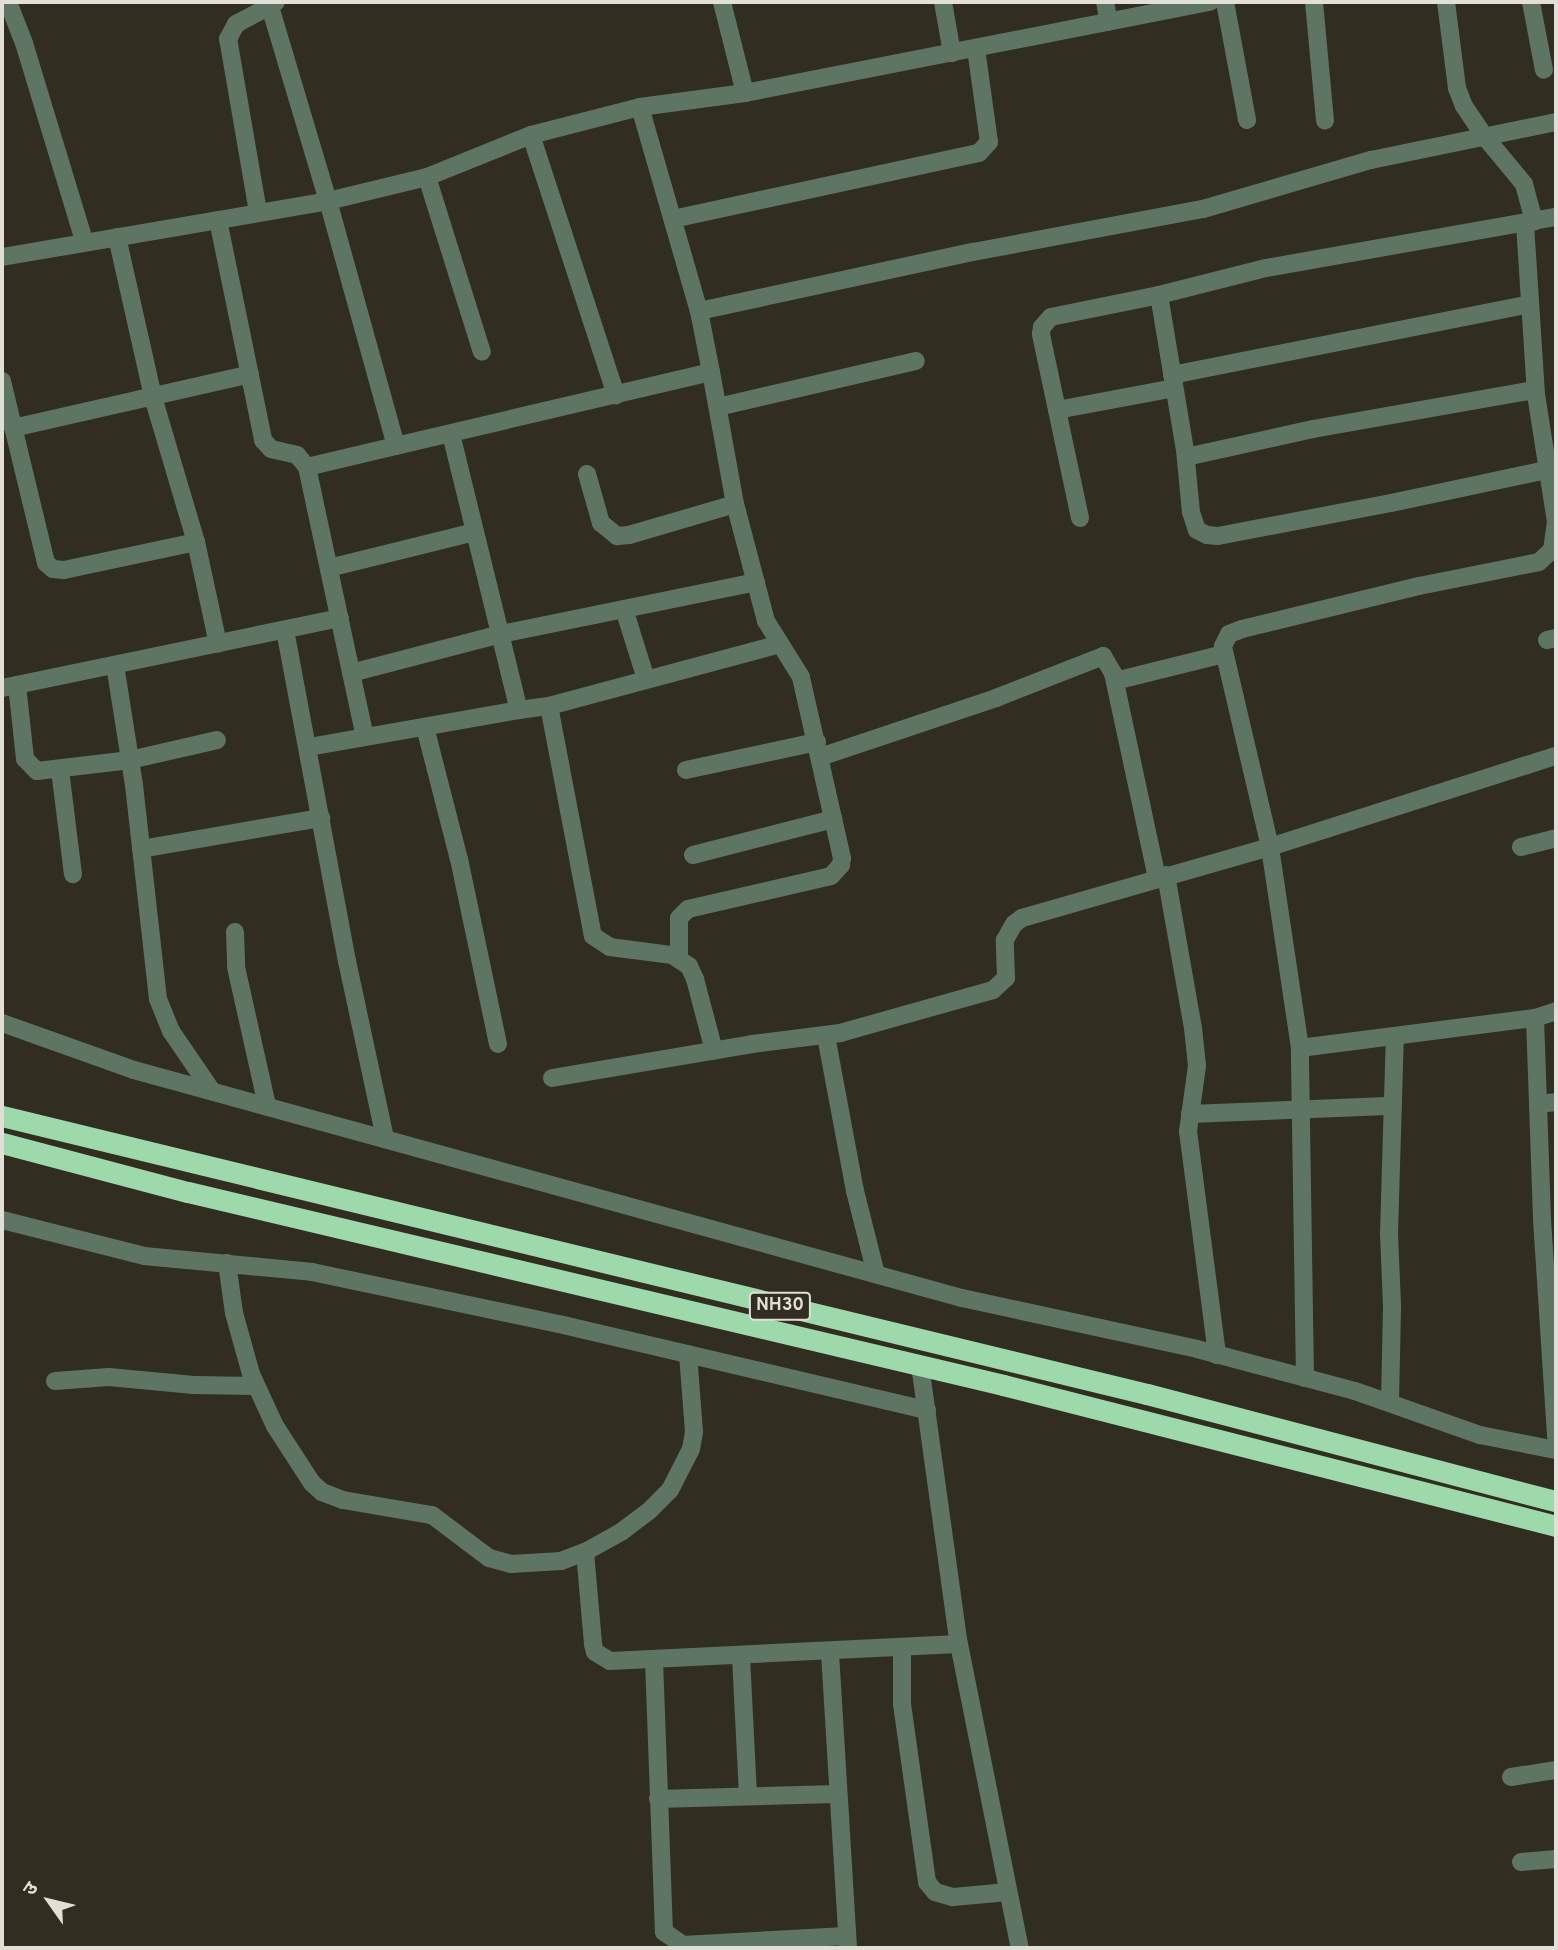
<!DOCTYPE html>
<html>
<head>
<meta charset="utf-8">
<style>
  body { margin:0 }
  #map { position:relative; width:1558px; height:1950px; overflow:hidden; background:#312d21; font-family:Overpass,"Noto Sans Devanagari",sans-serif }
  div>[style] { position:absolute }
  .minor>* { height:18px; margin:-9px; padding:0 9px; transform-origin:9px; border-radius:9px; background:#5e7563 }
  .highway>* { height:21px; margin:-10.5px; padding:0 10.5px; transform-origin:10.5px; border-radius:10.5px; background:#9ed9ab }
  span { translate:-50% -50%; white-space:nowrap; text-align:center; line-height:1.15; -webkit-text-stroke:7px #312d21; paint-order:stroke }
  .shield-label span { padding:2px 5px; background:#312d21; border:2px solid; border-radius:5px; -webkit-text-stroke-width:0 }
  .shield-label { font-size:18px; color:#e2dfd7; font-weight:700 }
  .frame { position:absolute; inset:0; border:4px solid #e2dfd7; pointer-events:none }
  .north { position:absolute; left:14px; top:1866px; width:70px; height:70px; -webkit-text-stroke:5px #312d21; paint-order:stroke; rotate:304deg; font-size:19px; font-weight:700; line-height:28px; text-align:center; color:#e2dfd7 }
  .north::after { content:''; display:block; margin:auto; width:24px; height:32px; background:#e2dfd7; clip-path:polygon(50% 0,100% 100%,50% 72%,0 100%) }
</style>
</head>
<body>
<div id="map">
  <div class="minor">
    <div style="left:8px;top:2px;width:44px;rotate:68.7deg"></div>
    <div style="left:24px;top:43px;width:207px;rotate:73.1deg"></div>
    <div style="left:943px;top:2px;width:52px;rotate:80deg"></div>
    <div style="left:1105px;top:2px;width:20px;rotate:79deg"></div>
    <div style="left:1225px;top:2px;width:120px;rotate:79.4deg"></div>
    <div style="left:1314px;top:2px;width:119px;rotate:84.7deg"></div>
    <div style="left:1446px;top:2px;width:87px;rotate:82.7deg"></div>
    <div style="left:1457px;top:88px;width:19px;rotate:69deg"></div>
    <div style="left:1464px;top:106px;width:37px;rotate:56deg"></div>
    <div style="left:1485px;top:137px;width:61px;rotate:50.3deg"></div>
    <div style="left:1524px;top:184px;width:39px;rotate:75deg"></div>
    <div style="left:1531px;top:2px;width:69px;rotate:79.2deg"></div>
    <div style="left:745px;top:93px;width:474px;rotate:-11.1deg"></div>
    <div style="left:640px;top:107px;width:106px;rotate:-7.6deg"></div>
    <div style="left:745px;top:93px;width:94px;rotate:-104.2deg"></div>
    <div style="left:531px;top:135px;width:274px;rotate:71.9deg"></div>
    <div style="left:427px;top:177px;width:183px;rotate:72.6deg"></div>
    <div style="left:258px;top:212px;width:176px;rotate:-99.8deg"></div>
    <div style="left:228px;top:39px;width:17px;rotate:-62deg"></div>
    <div style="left:236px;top:24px;width:38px;rotate:-28deg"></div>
    <div style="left:673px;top:219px;width:313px;rotate:-12.2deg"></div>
    <div style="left:979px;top:153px;width:15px;rotate:-48deg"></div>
    <div style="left:989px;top:142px;width:95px;rotate:-97.9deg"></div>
    <div style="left:218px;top:220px;width:225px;rotate:78.4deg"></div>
    <div style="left:263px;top:440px;width:12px;rotate:48deg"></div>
    <div style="left:271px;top:449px;width:27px;rotate:13deg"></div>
    <div style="left:297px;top:455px;width:16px;rotate:50deg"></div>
    <div style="left:307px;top:467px;width:276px;rotate:77.9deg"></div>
    <div style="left:117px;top:237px;width:164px;rotate:77.3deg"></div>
    <div style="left:153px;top:397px;width:151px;rotate:73.5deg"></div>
    <div style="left:196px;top:542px;width:104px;rotate:77.8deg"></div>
    <div style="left:2px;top:257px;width:331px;rotate:-9.7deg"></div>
    <div style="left:328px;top:201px;width:102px;rotate:-13.6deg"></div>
    <div style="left:427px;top:177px;width:112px;rotate:-22deg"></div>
    <div style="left:531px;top:135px;width:113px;rotate:-14.4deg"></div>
    <div style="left:640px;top:107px;width:212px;rotate:73.9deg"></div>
    <div style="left:699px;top:311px;width:62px;rotate:78.9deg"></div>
    <div style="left:711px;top:372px;width:324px;rotate:166.8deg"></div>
    <div style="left:396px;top:446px;width:254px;rotate:-105.5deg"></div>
    <div style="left:328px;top:201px;width:203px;rotate:-106.6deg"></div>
    <div style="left:270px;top:6px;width:7px;rotate:-34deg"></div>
    <div style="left:1159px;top:295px;width:157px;rotate:80.5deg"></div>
    <div style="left:1185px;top:450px;width:62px;rotate:84.5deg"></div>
    <div style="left:1191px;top:512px;width:19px;rotate:72deg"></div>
    <div style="left:1197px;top:530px;width:11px;rotate:27deg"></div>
    <div style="left:1207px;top:535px;width:11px;rotate:5deg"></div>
    <div style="left:1218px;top:536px;width:176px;rotate:-10.8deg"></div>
    <div style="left:1391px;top:503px;width:158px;rotate:-12deg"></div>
    <div style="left:699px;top:311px;width:280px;rotate:-12.2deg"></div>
    <div style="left:973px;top:252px;width:234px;rotate:-10.6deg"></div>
    <div style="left:1203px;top:209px;width:175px;rotate:-16.3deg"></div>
    <div style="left:1371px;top:160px;width:189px;rotate:-11.6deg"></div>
    <div style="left:1172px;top:375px;width:365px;rotate:-11.2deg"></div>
    <div style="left:2px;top:381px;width:187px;rotate:76.4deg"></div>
    <div style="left:46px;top:563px;width:9px;rotate:41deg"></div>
    <div style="left:53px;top:569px;width:11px;rotate:5deg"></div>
    <div style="left:64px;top:570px;width:135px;rotate:-12deg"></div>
    <div style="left:718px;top:407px;width:203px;rotate:-13.1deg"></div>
    <div style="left:1057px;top:410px;width:119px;rotate:-10.6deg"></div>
    <div style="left:13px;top:428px;width:243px;rotate:-12.8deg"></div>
    <div style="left:451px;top:434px;width:284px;rotate:76.2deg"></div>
    <div style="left:519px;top:710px;width:30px;rotate:-8deg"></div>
    <div style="left:549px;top:706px;width:234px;rotate:79.2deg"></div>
    <div style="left:593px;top:936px;width:20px;rotate:33deg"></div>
    <div style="left:610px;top:947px;width:63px;rotate:7.4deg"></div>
    <div style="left:672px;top:955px;width:20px;rotate:33deg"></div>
    <div style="left:689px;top:966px;width:14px;rotate:65deg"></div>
    <div style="left:695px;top:979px;width:74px;rotate:75.2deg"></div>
    <div style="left:1186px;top:457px;width:130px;rotate:-12.4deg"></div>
    <div style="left:1313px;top:429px;width:225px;rotate:-10deg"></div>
    <div style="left:307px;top:467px;width:91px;rotate:-13.3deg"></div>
    <div style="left:587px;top:474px;width:51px;rotate:74.1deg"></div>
    <div style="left:601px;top:523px;width:21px;rotate:39deg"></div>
    <div style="left:617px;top:536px;width:12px;rotate:-5deg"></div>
    <div style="left:629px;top:535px;width:110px;rotate:-16.3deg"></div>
    <div style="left:1080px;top:518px;width:188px;rotate:-102deg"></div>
    <div style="left:1041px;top:334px;width:7px;rotate:-82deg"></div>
    <div style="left:1042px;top:327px;width:13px;rotate:-48deg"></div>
    <div style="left:1051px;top:317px;width:110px;rotate:-11.5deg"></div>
    <div style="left:1159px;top:295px;width:110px;rotate:-14.2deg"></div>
    <div style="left:1266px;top:268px;width:294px;rotate:-10deg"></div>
    <div style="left:329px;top:568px;width:150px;rotate:-13.9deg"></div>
    <div style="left:624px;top:609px;width:73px;rotate:72.6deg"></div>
    <div style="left:285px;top:630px;width:337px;rotate:79.4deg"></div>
    <div style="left:347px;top:961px;width:182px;rotate:77.9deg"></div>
    <div style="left:1547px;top:640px;width:9px;rotate:-13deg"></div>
    <div style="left:115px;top:665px;width:121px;rotate:81deg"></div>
    <div style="left:134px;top:785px;width:215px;rotate:83.6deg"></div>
    <div style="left:158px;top:999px;width:35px;rotate:68deg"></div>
    <div style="left:171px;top:1031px;width:73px;rotate:55.7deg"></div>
    <div style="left:351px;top:673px;width:155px;rotate:-14.6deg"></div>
    <div style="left:501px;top:634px;width:260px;rotate:-11.5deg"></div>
    <div style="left:1115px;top:681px;width:112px;rotate:-13.9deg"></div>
    <div style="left:17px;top:685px;width:74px;rotate:83.8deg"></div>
    <div style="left:25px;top:759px;width:17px;rotate:45deg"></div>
    <div style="left:37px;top:771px;width:94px;rotate:-6.7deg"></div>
    <div style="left:130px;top:760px;width:89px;rotate:-12.9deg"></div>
    <div style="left:2px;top:688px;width:345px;rotate:-11.7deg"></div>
    <div style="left:549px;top:706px;width:239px;rotate:-15deg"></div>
    <div style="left:425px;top:727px;width:136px;rotate:75.6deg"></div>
    <div style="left:459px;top:859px;width:189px;rotate:78.1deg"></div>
    <div style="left:309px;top:747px;width:213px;rotate:-10deg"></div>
    <div style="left:820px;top:757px;width:186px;rotate:-18.5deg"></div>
    <div style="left:996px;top:698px;width:115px;rotate:-21.4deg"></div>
    <div style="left:1103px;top:656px;width:20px;rotate:60deg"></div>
    <div style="left:1113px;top:673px;width:210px;rotate:77.9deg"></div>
    <div style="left:60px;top:770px;width:105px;rotate:82.9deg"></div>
    <div style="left:686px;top:770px;width:134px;rotate:-12.1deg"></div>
    <div style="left:1521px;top:847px;width:36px;rotate:-14deg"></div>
    <div style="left:141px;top:849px;width:183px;rotate:-9.8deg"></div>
    <div style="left:693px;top:855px;width:145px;rotate:-14.4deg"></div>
    <div style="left:1166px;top:875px;width:155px;rotate:80deg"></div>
    <div style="left:1193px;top:1028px;width:38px;rotate:84deg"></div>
    <div style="left:1197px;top:1066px;width:66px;rotate:97.9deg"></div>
    <div style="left:1188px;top:1131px;width:226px;rotate:82.6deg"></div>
    <div style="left:235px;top:932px;width:35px;rotate:88deg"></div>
    <div style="left:236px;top:967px;width:142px;rotate:77.4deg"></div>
    <div style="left:679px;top:958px;width:40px;rotate:-90deg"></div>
    <div style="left:679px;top:918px;width:13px;rotate:-45deg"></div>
    <div style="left:688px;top:909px;width:147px;rotate:-13deg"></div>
    <div style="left:831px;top:876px;width:15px;rotate:-48deg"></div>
    <div style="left:841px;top:865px;width:7px;rotate:-82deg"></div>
    <div style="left:842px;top:858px;width:186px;rotate:-102.8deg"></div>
    <div style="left:801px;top:677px;width:66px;rotate:-122deg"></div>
    <div style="left:766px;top:621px;width:121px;rotate:-104.8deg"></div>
    <div style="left:735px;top:504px;width:134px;rotate:-100.3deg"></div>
    <div style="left:1535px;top:1018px;width:201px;rotate:88deg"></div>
    <div style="left:1542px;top:1219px;width:218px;rotate:86.3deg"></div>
    <div style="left:2px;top:1023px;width:140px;rotate:19.6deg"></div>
    <div style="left:134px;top:1070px;width:859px;rotate:15.4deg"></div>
    <div style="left:962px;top:1298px;width:240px;rotate:12.2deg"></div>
    <div style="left:1197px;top:1349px;width:163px;rotate:14.9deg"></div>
    <div style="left:1355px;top:1391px;width:133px;rotate:19.4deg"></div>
    <div style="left:1480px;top:1435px;width:77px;rotate:11.2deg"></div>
    <div style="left:826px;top:1036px;width:158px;rotate:79.4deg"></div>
    <div style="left:855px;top:1191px;width:86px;rotate:75.8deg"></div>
    <div style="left:1300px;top:1048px;width:237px;rotate:-7.3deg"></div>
    <div style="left:1535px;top:1018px;width:22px;rotate:-18deg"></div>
    <div style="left:552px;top:1078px;width:203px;rotate:-9.6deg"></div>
    <div style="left:752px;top:1044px;width:89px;rotate:-7.1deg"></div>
    <div style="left:840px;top:1033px;width:159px;rotate:-15.7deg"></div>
    <div style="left:993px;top:990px;width:18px;rotate:-43deg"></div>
    <div style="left:1006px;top:978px;width:38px;rotate:-92deg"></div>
    <div style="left:1005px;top:940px;width:18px;rotate:-61deg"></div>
    <div style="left:1014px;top:924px;width:10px;rotate:-37deg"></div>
    <div style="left:1022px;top:918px;width:258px;rotate:-16deg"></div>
    <div style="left:1270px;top:847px;width:300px;rotate:-17.7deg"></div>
    <div style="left:1538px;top:1104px;width:18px;rotate:-6deg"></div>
    <div style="left:1190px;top:1114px;width:203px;rotate:-2.3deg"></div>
    <div style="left:2px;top:1220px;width:146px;rotate:14.2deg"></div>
    <div style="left:144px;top:1256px;width:169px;rotate:5.4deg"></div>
    <div style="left:312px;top:1272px;width:252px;rotate:11.9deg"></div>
    <div style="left:559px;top:1324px;width:378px;rotate:13.2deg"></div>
    <div style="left:227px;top:1263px;width:50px;rotate:82deg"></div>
    <div style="left:234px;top:1313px;width:63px;rotate:74.4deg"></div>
    <div style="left:251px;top:1374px;width:57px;rotate:65.2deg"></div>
    <div style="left:275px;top:1426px;width:68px;rotate:57deg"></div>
    <div style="left:312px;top:1483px;width:13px;rotate:42deg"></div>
    <div style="left:322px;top:1492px;width:22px;rotate:21deg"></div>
    <div style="left:343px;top:1500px;width:90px;rotate:9.6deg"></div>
    <div style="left:432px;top:1515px;width:71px;rotate:37deg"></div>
    <div style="left:489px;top:1558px;width:23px;rotate:15deg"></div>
    <div style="left:511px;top:1564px;width:50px;rotate:-3.4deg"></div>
    <div style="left:561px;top:1561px;width:26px;rotate:-21deg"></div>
    <div style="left:585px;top:1552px;width:41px;rotate:-29.1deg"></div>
    <div style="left:621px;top:1532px;width:36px;rotate:-37deg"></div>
    <div style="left:650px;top:1510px;width:28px;rotate:-45deg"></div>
    <div style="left:670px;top:1490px;width:46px;rotate:-62.9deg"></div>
    <div style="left:691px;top:1449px;width:17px;rotate:-80deg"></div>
    <div style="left:694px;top:1432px;width:78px;rotate:-94.4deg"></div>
    <div style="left:920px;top:1365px;width:277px;rotate:82.1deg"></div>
    <div style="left:958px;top:1639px;width:315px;rotate:78.7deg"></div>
    <div style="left:1305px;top:1378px;width:330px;rotate:-90.9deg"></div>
    <div style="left:1300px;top:1048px;width:203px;rotate:-98.5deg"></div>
    <div style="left:1270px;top:847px;width:206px;rotate:-103.2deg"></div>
    <div style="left:1223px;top:646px;width:13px;rotate:-63deg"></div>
    <div style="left:1229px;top:634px;width:14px;rotate:-21deg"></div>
    <div style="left:1242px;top:629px;width:182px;rotate:-13.7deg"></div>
    <div style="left:1419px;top:586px;width:122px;rotate:-11.3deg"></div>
    <div style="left:1539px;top:562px;width:18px;rotate:-43deg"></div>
    <div style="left:1552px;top:550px;width:28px;rotate:-82deg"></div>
    <div style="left:1556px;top:522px;width:130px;rotate:-98.9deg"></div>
    <div style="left:1536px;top:394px;width:170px;rotate:-93.7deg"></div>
    <div style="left:55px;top:1381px;width:54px;rotate:-4.2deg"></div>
    <div style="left:109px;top:1377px;width:85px;rotate:5.4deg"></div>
    <div style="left:194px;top:1385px;width:62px;rotate:0.9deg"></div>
    <div style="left:1390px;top:1403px;width:98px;rotate:-88.8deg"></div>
    <div style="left:1392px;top:1305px;width:71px;rotate:-92.4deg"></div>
    <div style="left:1389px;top:1234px;width:197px;rotate:-88.3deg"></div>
    <div style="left:585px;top:1552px;width:92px;rotate:85deg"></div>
    <div style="left:593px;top:1644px;width:8px;rotate:76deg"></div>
    <div style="left:595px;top:1652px;width:17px;rotate:31deg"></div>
    <div style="left:610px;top:1661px;width:349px;rotate:-2.8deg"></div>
    <div style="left:902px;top:1648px;width:56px;rotate:90deg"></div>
    <div style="left:902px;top:1704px;width:180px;rotate:82deg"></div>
    <div style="left:927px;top:1882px;width:13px;rotate:51deg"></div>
    <div style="left:935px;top:1892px;width:19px;rotate:16deg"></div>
    <div style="left:953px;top:1897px;width:55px;rotate:-5.2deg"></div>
    <div style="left:830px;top:1653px;width:296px;rotate:86.5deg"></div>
    <div style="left:741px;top:1657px;width:139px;rotate:87.1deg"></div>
    <div style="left:654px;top:1660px;width:272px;rotate:87.9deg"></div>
    <div style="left:664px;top:1932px;width:23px;rotate:34deg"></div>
    <div style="left:683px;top:1945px;width:163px;rotate:-3.2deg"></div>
    <div style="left:1511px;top:1777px;width:46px;rotate:-8.8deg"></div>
    <div style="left:658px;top:1799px;width:179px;rotate:-1.6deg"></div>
    <div style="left:1521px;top:1862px;width:35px;rotate:-5deg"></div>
  </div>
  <div class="highway">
    <div style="left:2px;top:1116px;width:1178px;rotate:13.65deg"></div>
    <div style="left:1147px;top:1394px;width:423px;rotate:14.7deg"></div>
    <div style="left:2px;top:1143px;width:192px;rotate:14.8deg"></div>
    <div style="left:188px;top:1192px;width:838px;rotate:13.32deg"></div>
    <div style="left:1003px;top:1385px;width:571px;rotate:14.3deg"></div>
  </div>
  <div class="shield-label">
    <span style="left:780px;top:1306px">NH30</span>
  </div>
  <div class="frame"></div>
  <div class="north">उ</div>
</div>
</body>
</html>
